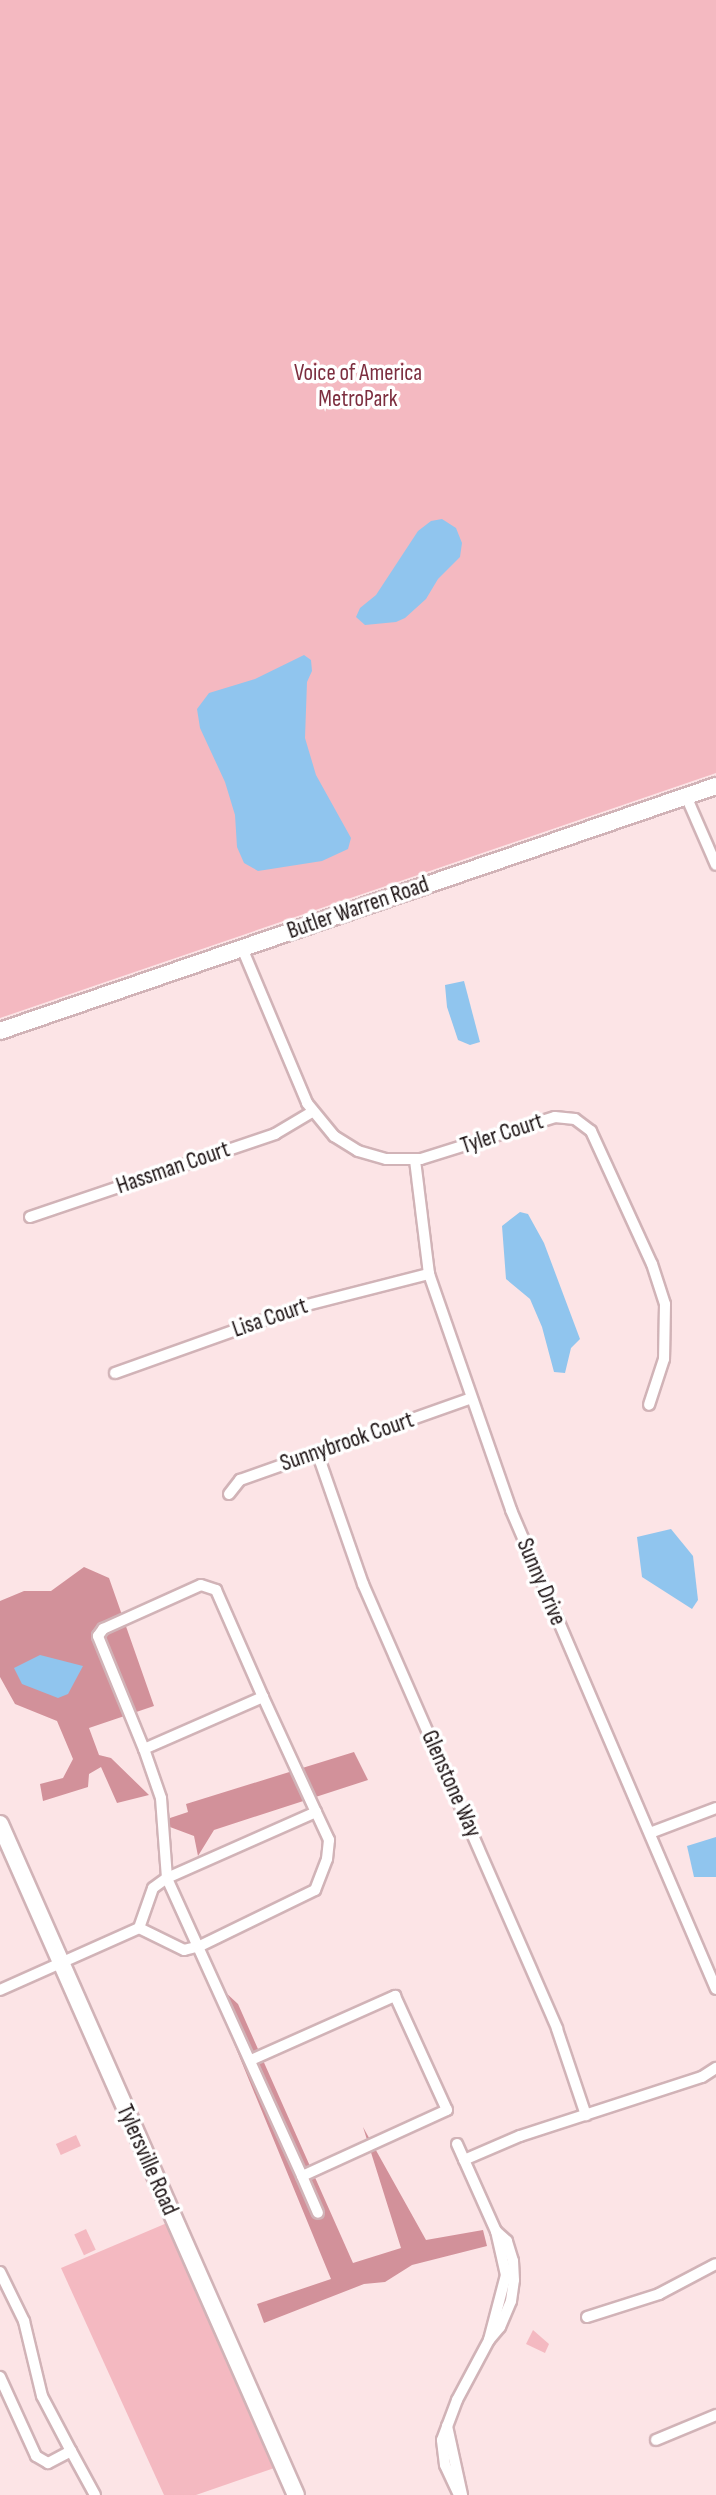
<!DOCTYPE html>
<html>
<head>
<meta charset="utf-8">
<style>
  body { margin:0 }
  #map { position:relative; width:716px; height:2495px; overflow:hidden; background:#fce4e6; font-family:"Sofia Sans Condensed",sans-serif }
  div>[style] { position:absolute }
  .green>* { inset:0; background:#f4b9c1; transform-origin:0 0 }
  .forest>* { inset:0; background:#d2919a }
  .water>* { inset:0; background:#90c5ee }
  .roads { filter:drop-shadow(2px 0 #d1b3b7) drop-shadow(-2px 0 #d1b3b7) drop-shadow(0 2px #d1b3b7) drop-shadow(0 -2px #d1b3b7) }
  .minor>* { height:10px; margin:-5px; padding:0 5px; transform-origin:5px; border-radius:5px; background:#fff }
  .secondary>* { height:16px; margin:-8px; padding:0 8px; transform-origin:8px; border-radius:8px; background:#fff }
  span { translate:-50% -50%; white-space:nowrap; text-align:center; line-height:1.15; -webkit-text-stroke:7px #fff; paint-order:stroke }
  .park-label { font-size:23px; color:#7c2e3f }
  .street-label { font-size:23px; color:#1a1011 }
</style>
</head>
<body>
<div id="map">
  <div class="green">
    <div style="clip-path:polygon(0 0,716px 0,716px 773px,0 1018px)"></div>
    <div style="left:76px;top:2135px;width:12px;height:22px;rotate:66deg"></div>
    <div style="clip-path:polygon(174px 2220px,283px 2465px,196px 2495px,164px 2495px,61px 2268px)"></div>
    <div style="left:86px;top:2229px;width:23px;height:13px;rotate:65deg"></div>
    <div style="clip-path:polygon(533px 2330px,549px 2344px,545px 2353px,526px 2344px)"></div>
  </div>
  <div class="forest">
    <div style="clip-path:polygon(84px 1567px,109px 1578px,154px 1706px,89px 1728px,99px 1755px,111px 1758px,149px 1795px,117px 1803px,101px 1767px,89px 1774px,88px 1787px,43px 1801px,40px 1784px,63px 1778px,73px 1759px,57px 1721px,15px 1704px,0 1677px,0 1601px,24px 1591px,51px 1591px)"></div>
    <div style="clip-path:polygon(354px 1752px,368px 1780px,214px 1830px,198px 1856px,194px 1836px,170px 1827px,170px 1818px,188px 1812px,186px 1804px)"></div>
    <div style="clip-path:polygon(224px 1991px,238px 2004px,353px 2263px,401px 2248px,363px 2127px,426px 2240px,483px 2230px,487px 2246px,412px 2265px,385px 2282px,364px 2284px,264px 2323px,257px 2304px,331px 2279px,221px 2012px)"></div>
  </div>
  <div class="water">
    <div style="clip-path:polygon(442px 519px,456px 528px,462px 543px,460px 557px,438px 579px,426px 599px,405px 618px,396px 622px,365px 625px,356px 617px,360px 608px,376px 595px,418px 531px,431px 521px)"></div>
    <div style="clip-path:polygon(304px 655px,311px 660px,312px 671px,307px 682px,305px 738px,316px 775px,351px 838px,348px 849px,322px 861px,258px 871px,244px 863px,237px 847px,235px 815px,225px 782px,200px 728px,197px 709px,209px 693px,255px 679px)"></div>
    <div style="clip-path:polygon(464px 981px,480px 1042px,470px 1045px,458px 1040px,447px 1007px,445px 985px)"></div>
    <div style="clip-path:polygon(520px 1212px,528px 1214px,544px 1243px,580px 1339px,571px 1348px,565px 1373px,554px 1372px,542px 1327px,530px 1299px,506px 1279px,502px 1226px)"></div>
    <div style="clip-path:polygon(671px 1529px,693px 1556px,698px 1600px,692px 1609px,642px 1577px,637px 1537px)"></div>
    <div style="clip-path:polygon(40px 1655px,83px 1666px,68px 1694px,58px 1698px,22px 1684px,14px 1668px)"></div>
    <div style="clip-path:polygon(716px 1837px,716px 1877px,694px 1877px,687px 1846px)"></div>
  </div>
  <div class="roads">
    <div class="minor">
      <div style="left:686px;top:796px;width:75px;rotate:66.5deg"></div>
      <div style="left:242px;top:948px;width:168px;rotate:67.2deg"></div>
      <div style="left:307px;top:1103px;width:43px;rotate:50.7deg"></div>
      <div style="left:334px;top:1136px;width:28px;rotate:32deg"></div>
      <div style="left:358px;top:1151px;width:29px;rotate:16deg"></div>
      <div style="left:386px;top:1159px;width:35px"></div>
      <div style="left:421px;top:1159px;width:140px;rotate:-17.4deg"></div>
      <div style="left:555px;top:1117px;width:20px;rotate:6deg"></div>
      <div style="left:575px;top:1119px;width:20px;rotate:37deg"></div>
      <div style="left:591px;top:1131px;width:146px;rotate:65.4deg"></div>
      <div style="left:652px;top:1264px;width:42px;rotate:72deg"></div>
      <div style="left:665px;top:1304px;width:55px;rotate:91deg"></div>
      <div style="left:664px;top:1359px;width:48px;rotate:108.1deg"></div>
      <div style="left:415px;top:1160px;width:115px;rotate:83deg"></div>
      <div style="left:429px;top:1274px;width:250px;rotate:70.8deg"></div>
      <div style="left:511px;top:1510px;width:521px;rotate:66.83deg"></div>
      <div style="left:30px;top:1217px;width:259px;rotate:-18.7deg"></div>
      <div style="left:275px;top:1134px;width:43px;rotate:-30.7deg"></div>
      <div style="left:115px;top:1373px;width:200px;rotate:-19.6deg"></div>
      <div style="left:303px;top:1306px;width:130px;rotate:-14.3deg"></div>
      <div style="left:317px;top:1452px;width:140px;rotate:70.8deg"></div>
      <div style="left:363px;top:1584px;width:485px;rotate:66.4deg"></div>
      <div style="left:557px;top:2029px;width:91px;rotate:71.4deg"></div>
      <div style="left:229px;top:1494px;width:18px;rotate:-52deg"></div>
      <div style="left:240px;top:1480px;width:245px;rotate:-19.5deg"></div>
      <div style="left:144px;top:1749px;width:122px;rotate:-112.2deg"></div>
      <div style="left:98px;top:1636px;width:9px;rotate:-54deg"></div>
      <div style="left:103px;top:1629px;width:107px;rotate:-24.2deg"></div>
      <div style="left:201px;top:1585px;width:16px;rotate:18deg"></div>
      <div style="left:216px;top:1590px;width:117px;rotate:66.3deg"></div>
      <div style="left:650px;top:1833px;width:71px;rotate:-20.7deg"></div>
      <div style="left:0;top:1990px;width:152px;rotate:-24deg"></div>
      <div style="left:139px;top:1928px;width:42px;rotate:-70.7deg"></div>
      <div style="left:153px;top:1888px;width:17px;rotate:-36deg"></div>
      <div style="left:167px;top:1878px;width:163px;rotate:-23.9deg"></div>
      <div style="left:316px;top:1812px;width:31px;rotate:65deg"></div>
      <div style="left:329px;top:1840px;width:19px;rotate:96deg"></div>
      <div style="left:327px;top:1859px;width:33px;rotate:111deg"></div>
      <div style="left:315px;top:1890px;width:128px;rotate:154deg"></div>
      <div style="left:200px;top:1946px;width:16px;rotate:166deg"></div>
      <div style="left:184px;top:1950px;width:50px;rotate:-153.9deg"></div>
      <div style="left:251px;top:2060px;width:158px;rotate:-24deg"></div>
      <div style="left:395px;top:1996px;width:125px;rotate:65.5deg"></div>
      <div style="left:447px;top:2110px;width:159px;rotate:155.5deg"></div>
      <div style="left:302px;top:2176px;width:327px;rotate:-114.4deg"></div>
      <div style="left:167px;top:1878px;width:80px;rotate:-94.3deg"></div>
      <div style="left:161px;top:1798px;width:52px;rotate:-109.1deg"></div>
      <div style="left:144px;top:1749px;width:130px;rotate:-23.6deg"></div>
      <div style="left:263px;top:1697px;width:127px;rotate:65.3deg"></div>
      <div style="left:457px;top:2144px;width:95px;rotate:65.9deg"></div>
      <div style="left:496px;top:2231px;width:45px;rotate:77.2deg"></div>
      <div style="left:506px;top:2275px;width:67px;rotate:104.7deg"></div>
      <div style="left:464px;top:2160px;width:61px;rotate:-23.2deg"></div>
      <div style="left:520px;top:2136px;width:191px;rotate:-18deg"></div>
      <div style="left:702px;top:2077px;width:17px;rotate:-33deg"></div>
      <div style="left:302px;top:2176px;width:40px;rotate:66.6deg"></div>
      <div style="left:0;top:2272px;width:55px;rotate:63.9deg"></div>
      <div style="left:24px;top:2321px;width:77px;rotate:76.5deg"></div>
      <div style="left:42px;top:2396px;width:62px;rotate:62.2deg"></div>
      <div style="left:71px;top:2451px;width:26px;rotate:152deg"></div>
      <div style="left:48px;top:2463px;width:14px;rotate:-150deg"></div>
      <div style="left:36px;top:2456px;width:87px;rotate:-114.5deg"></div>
      <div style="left:587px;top:2317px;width:76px;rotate:-17.7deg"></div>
      <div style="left:659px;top:2294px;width:64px;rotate:-27.8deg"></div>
      <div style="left:447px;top:2426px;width:71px;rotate:77.7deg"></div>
      <div style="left:656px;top:2440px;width:65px;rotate:-22.6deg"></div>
      <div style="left:71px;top:2451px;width:50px;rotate:61.4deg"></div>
      <div style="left:459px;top:2495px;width:33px;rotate:-115deg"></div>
      <div style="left:445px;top:2465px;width:25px;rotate:-97deg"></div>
      <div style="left:442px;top:2440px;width:43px;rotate:-69.4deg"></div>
      <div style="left:457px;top:2400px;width:68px;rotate:-61.9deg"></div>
      <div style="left:489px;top:2340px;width:17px;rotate:-50deg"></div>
      <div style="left:500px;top:2327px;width:28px;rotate:-67deg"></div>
      <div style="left:511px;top:2301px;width:21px;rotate:-82deg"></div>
      <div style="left:514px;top:2280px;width:19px;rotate:-93deg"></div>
      <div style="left:513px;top:2261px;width:21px;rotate:-107deg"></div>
      <div style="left:507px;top:2241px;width:15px;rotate:-138deg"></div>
    </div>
    <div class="secondary">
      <div style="left:0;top:1031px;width:757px;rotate:-18.89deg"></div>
      <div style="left:0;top:1824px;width:733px;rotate:66.2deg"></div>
    </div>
  </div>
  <div class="park-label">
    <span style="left:358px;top:386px">Voice of America<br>MetroPark</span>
  </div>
  <div class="street-label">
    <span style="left:358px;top:908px;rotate:-19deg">Butler Warren Road</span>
    <span style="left:502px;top:1134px;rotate:-18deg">Tyler Court</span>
    <span style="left:173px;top:1168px;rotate:-19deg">Hassman Court</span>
    <span style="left:270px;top:1318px;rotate:-19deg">Lisa Court</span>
    <span style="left:347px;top:1442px;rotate:-19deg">Sunnybrook Court</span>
    <span style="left:541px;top:1582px;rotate:67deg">Sunny Drive</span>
    <span style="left:451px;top:1784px;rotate:66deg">Glenstone Way</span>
    <span style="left:147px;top:2160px;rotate:66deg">Tylersville Road</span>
  </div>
</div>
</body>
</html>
